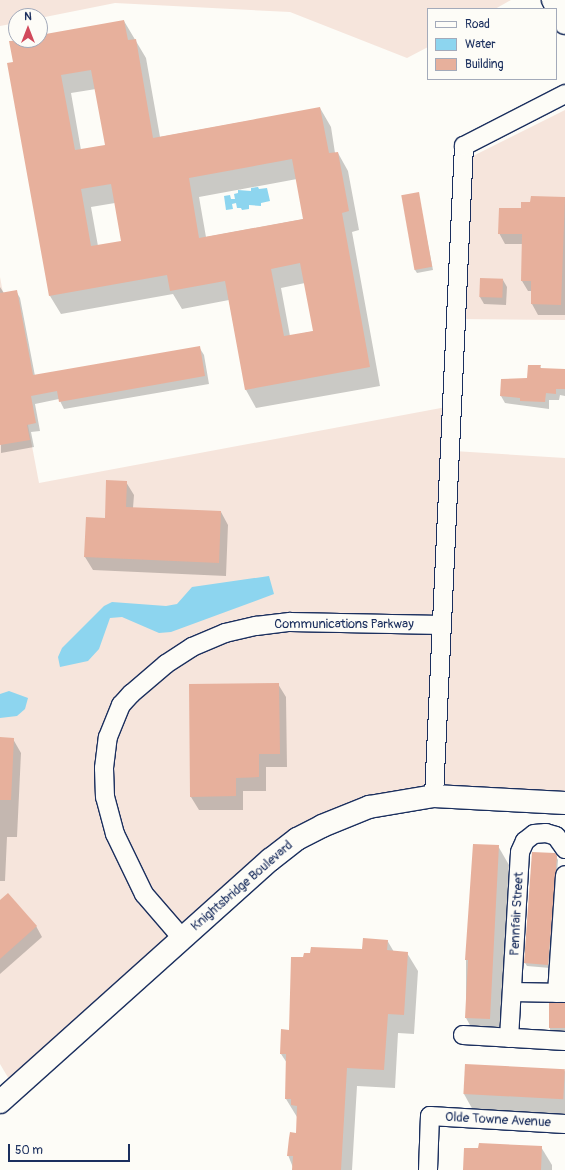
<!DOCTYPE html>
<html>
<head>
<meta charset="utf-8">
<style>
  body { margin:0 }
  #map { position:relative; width:565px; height:1170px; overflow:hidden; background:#fdfcf7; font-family:Pangolin,sans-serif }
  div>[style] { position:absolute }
  .built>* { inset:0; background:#f6e5dc }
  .water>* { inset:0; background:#8dd5ef }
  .shadow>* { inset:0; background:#0003; transform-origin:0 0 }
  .building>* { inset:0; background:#e7b09c; transform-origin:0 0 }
  .roads { filter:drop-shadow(1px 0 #1b2f5e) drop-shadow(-1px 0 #1b2f5e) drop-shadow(0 1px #1b2f5e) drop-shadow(0 -1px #1b2f5e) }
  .street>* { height:18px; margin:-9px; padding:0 9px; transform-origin:9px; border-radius:9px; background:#fdfcf7 }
  .secondary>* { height:22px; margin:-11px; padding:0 11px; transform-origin:11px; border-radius:11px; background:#fdfcf7 }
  span { translate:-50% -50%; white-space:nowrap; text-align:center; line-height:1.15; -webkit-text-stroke:3px #fdfcf7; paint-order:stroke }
  .street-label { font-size:13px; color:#1b2f5e }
  .legend { position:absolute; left:427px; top:8px; width:130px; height:72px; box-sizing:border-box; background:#fdfcf7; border:1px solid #a3aaba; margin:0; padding:5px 7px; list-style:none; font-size:12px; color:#1b2f5e }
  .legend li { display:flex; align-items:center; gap:8px; height:20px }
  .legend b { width:20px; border:1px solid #a3aaba }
  .north { position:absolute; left:8px; top:8px; width:40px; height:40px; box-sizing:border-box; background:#fdfcf7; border:1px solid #a3aaba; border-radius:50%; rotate:0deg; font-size:11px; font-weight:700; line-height:16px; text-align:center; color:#1b2f5e }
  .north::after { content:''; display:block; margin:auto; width:14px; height:18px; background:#d1495b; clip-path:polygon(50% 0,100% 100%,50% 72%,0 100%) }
  .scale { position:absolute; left:8px; top:1144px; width:122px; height:18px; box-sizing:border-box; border:2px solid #1b2f5e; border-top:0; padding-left:5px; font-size:12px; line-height:14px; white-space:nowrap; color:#1b2f5e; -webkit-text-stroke:3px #fdfcf7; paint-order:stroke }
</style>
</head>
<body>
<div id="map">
  <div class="built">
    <div style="clip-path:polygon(0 0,511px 0,495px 9px,428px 9px,428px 47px,407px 58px,290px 12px,115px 3px,40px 18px,16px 16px,16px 23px,0 26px)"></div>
    <div style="clip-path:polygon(565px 110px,565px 320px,460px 319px,465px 160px)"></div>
    <div style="clip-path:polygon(0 277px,39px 483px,457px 405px,454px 451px,565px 458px,565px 800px,446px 794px,294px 841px,16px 1091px,0 1064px)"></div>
  </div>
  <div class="water">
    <div style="clip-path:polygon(258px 187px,259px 189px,267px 188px,270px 201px,261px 203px,261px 206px,249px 205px,249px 209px,242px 210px,241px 208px,237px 208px,236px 203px,232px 204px,233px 209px,226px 210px,224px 196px,230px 195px,231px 199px,235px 199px,234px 194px,238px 193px,238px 190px,251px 191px,251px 188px)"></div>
    <div style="clip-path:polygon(269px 576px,274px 594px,171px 632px,159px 633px,122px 617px,110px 618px,99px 649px,88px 661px,60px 667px,58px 657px,62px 648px,104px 606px,112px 602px,166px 606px,177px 604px,192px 587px)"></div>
    <div style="clip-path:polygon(9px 691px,28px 698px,25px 709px,17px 716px,0 718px,0 694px)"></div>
  </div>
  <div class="shadow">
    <div style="clip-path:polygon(evenodd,124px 21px,146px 58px,160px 137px,320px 108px,331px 127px,335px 153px,338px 153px,348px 171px,359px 230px,352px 232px,380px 386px,256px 408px,246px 390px,229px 300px,182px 309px,173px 294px,61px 314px,50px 296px,11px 41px,40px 40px,40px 36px,124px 21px,96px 89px,106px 146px,81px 150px,71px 93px,96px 89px,124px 21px,297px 179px,304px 219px,206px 237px,199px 197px,297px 179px,124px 21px,115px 203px,122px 242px,98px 246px,91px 207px,115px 203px,124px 21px,305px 283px,314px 331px,290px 336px,281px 288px,305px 283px)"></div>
    <div style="clip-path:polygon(418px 193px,433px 270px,417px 273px,415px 270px)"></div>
    <div style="clip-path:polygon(532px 197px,565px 198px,565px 315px,538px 315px,532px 304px,532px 291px,528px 291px,522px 281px,523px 244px,505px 244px,499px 233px,522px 210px,531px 203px)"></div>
    <div style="clip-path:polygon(503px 280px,507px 287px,506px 305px,484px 304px,480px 297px)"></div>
    <div style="clip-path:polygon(0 287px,4px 293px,16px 291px,20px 298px,35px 376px,199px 347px,204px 355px,209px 384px,64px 409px,59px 399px,35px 404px,40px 431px,31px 432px,34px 447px,1px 453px)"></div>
    <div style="clip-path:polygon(540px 366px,542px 370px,565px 370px,565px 396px,560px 395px,559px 400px,549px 400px,549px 409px,505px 403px,501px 396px,528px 379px)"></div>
    <div style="clip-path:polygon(126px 482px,134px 495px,133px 508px,221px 512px,228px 525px,226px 576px,93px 570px,85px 557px,87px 518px,106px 519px)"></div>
    <div style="clip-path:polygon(278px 684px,286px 697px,287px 767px,266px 767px,266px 791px,243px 791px,243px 810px,199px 810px,191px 797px)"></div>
    <div style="clip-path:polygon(0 738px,13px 739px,21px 753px,17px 837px,7px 837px,5px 881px,0 881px)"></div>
    <div style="clip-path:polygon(498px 846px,509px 865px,500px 1037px,476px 1036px,466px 1018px,466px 959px)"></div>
    <div style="clip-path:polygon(533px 853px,556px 856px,558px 860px,550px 968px,527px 966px,525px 963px)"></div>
    <div style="clip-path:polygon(0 902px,36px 926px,42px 937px,0 974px)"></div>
    <div style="clip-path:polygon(387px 940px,394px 952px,407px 953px,418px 971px,414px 1034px,398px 1033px,395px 1088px,357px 1086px,352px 1170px,294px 1170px,288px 1155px,297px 1134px,297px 1117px,286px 1099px,287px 1063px,281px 1054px,290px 1031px,304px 958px,363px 950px)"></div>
    <div style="left:565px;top:1003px;width:28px;height:15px;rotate:90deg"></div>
    <div style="clip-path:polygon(565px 1071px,565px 1118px,474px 1112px,464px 1094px)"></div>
    <div style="clip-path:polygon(541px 1147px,552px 1165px,552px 1170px,464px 1170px)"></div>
  </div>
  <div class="building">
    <div style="clip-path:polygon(evenodd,124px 20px,128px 40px,136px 39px,153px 138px,320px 107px,329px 153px,338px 152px,349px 211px,342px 213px,370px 367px,245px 390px,225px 281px,170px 291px,167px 275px,49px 296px,7px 63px,13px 62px,9px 41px,40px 40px,40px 35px,124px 20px,91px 70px,105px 145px,75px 150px,61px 75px,91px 70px,124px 20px,292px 159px,303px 219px,199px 238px,189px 178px,292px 159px,124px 20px,111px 184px,121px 241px,91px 246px,81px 189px,111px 184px,124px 20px,300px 263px,313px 331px,284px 336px,271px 269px,300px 263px)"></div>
    <div style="left:419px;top:192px;width:76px;height:18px;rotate:80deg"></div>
    <div style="clip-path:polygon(531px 196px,565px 197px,561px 305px,531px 304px,531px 281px,521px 281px,522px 234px,498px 234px,499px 208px,521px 208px,521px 202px,530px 202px)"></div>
    <div style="left:480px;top:278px;width:23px;height:19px;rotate:2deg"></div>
    <div style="clip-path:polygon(17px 290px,33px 375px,200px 346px,205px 376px,59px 402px,57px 391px,31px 396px,36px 423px,27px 425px,30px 440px,0 445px,0 293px)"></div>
    <div style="clip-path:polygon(528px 365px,541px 365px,540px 368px,565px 369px,565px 389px,556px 389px,556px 394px,546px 393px,545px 402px,520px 401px,520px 398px,500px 396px,501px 379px,527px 378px)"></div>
    <div style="clip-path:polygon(106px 480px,127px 481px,126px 507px,221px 511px,219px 563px,84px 557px,86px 517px,105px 518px)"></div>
    <div style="clip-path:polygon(279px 683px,280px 754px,259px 754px,259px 777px,236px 778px,236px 796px,190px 797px,189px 684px)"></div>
    <div style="clip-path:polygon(0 737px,14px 738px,11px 800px,0 800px)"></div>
    <div style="clip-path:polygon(473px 844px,499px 845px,490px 1019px,465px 1018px,468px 960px,465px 960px)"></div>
    <div style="clip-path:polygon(532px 852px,555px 853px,557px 856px,548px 965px,524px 963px)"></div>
    <div style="clip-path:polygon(8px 893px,37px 926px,0 959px,0 900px)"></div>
    <div style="clip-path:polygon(363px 938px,388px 940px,387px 950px,408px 952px,404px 1015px,388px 1014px,384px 1070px,347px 1068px,341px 1170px,292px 1170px,293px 1156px,287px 1156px,289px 1138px,290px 1132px,296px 1133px,297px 1106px,291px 1105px,291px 1099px,285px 1099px,286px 1054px,280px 1054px,281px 1029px,289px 1030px,291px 957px,303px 957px,304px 953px,310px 953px,311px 947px,362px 949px)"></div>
    <div style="left:549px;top:1003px;width:16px;height:25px"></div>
    <div style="left:465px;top:1064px;width:100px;height:30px;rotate:3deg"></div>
    <div style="clip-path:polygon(479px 1143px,542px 1146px,541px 1170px,463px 1170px,464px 1148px,478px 1148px)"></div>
  </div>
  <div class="roads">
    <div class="street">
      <div style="left:434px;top:796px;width:651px;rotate:-87.36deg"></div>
      <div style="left:464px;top:146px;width:114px;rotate:-27.2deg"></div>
      <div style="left:182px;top:938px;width:58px;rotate:-130.8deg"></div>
      <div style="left:144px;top:894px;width:67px;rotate:-115.8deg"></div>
      <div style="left:115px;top:834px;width:38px;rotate:-105deg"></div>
      <div style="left:105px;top:797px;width:29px;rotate:-92deg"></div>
      <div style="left:104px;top:768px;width:31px;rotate:-83deg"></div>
      <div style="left:108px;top:737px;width:35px;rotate:-68deg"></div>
      <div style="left:121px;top:705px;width:15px;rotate:-48deg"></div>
      <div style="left:131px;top:694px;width:46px;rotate:-40.6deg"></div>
      <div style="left:166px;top:664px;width:31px;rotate:-33deg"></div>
      <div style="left:192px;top:647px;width:36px;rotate:-23deg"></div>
      <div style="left:225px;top:633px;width:32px;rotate:-13deg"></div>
      <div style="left:256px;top:626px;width:34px;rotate:-7deg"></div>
      <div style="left:290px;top:622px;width:152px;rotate:1.1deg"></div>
      <div style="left:512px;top:992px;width:53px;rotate:1.1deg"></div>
      <div style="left:557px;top:993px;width:118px;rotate:-86.1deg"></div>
      <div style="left:463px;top:1035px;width:102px;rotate:3.4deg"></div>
      <div style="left:509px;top:1038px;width:186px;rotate:-86.6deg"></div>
      <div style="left:520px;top:852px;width:12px;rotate:-66deg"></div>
      <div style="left:525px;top:841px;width:11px;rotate:-38deg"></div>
      <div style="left:534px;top:834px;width:12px;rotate:-5deg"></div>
      <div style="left:546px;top:833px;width:10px;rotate:17deg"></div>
      <div style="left:556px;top:836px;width:16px;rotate:55deg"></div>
      <div style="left:428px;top:1170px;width:54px;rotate:-87.9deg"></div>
      <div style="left:430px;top:1116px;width:135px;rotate:3.4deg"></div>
    </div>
    <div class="secondary">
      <div style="left:553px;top:0;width:26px;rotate:62deg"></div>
      <div style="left:0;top:1102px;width:363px;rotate:-41.9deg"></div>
      <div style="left:270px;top:860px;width:34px;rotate:-38deg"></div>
      <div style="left:297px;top:839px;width:28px;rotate:-27deg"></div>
      <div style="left:322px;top:826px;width:51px;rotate:-22deg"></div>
      <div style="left:369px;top:807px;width:66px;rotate:-9.6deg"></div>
      <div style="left:434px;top:796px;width:131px;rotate:3.1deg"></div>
    </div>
  </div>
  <div class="street-label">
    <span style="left:344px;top:624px">Communications Parkway</span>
    <span style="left:242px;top:886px;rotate:-41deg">Knightsbridge Boulevard</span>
    <span style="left:517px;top:914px;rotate:-87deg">Pennfair Street</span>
    <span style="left:498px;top:1120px;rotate:3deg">Olde Towne Avenue</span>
  </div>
  <ul class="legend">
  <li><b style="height:5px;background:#fdfcf7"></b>Road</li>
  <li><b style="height:11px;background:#8dd5ef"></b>Water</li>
  <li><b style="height:11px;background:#e7b09c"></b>Building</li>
  </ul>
  <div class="north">N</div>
  <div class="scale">50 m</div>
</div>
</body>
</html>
